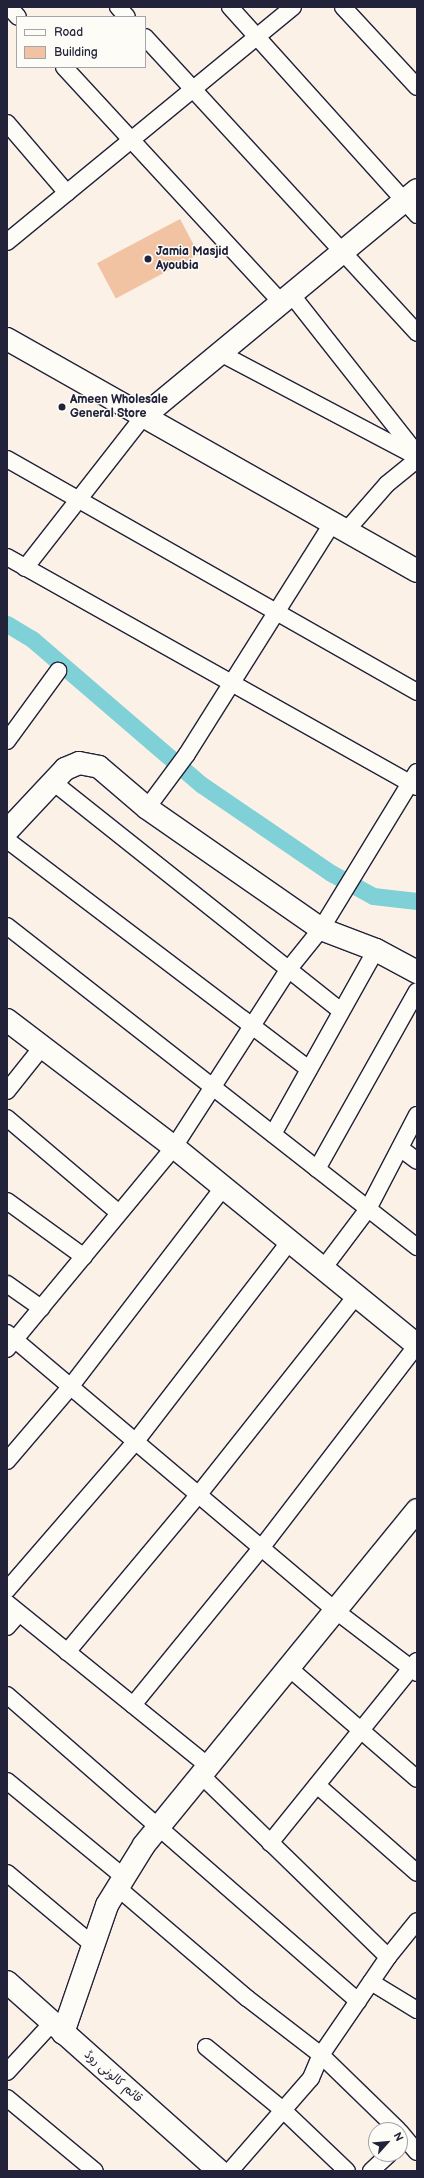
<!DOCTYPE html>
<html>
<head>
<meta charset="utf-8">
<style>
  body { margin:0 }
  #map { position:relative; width:424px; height:2178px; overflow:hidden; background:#fbf1e6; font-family:"Balsamiq Sans","Playpen Sans Arabic",sans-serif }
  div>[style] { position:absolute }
  .canal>* { height:17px; margin:-8.5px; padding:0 8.5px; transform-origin:8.5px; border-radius:8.5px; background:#80d1d7 }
  .building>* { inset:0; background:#f2c3a2; transform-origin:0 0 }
  .roads { filter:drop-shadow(1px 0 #22223b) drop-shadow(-1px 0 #22223b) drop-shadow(0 1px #22223b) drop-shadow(0 -1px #22223b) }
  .street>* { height:16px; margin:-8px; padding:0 8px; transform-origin:8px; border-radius:8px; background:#fdfcf7 }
  .secondary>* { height:22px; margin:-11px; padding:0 11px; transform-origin:11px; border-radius:11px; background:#fdfcf7 }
  .dots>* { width:11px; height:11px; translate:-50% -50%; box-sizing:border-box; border:2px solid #fdfcf7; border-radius:50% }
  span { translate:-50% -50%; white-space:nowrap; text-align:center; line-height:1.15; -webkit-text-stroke:3px #fdfcf7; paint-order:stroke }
  .poi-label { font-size:12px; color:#22223b; font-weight:700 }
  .left { translate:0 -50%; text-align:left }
  .street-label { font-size:12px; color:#22223b }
  .frame { position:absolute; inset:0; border:8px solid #22223b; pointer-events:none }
  .legend { position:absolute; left:16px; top:16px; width:130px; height:52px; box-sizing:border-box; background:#fdfcf7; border:1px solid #a5a5ac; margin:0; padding:5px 7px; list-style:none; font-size:12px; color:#22223b }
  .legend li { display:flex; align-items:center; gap:8px; height:20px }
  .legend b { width:20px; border:1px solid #a5a5ac }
  .north { position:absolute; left:368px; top:2122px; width:40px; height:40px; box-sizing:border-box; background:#fdfcf7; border:1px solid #a5a5ac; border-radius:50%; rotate:63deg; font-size:11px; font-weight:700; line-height:16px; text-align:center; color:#22223b }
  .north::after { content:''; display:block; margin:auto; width:14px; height:18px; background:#22223b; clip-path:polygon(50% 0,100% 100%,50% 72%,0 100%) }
</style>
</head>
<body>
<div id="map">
  <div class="canal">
    <div style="left:7px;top:624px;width:29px;rotate:31deg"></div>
    <div style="left:32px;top:639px;width:224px;rotate:40.7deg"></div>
    <div style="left:202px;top:785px;width:156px;rotate:34.3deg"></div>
    <div style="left:331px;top:873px;width:48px;rotate:28.7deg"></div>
    <div style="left:373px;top:896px;width:44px;rotate:6.5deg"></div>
  </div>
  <div class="building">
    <div style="left:180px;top:219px;width:40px;height:94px;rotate:62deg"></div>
  </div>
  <div class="roads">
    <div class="street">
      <div style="left:9px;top:7px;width:13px;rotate:48deg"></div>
      <div style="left:118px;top:7px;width:13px;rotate:48deg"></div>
      <div style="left:230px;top:7px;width:280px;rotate:48deg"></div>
      <div style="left:343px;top:7px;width:109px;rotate:47.2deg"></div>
      <div style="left:145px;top:37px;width:402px;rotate:47.4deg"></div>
      <div style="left:64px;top:67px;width:320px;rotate:47.3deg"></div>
      <div style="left:7px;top:123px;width:92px;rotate:49.4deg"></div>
      <div style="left:7px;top:242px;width:370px;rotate:-39.4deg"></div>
      <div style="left:291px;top:294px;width:204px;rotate:51.8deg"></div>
      <div style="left:220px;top:353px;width:223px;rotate:27.8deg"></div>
      <div style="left:7px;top:459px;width:472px;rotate:29.6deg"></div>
      <div style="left:346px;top:531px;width:62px;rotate:-48.9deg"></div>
      <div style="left:387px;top:484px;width:38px;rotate:-39deg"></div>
      <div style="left:7px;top:557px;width:470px;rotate:29.3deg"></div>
      <div style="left:25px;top:568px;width:192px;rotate:-52deg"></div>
      <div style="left:7px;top:741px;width:87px;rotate:-53.9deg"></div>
      <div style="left:53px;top:782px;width:368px;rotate:38.5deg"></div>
      <div style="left:147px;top:808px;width:67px;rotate:-53.5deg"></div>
      <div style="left:187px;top:754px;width:272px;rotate:-57.8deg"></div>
      <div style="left:7px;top:840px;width:379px;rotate:37.2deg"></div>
      <div style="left:7px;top:926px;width:521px;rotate:38.06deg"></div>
      <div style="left:7px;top:1091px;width:56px;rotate:-51.5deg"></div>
      <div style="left:7px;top:1118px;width:145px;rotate:40.3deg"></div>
      <div style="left:273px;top:1134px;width:211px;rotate:-60.8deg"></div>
      <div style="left:400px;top:1148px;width:21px;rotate:37deg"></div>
      <div style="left:317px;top:1169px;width:204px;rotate:-60.7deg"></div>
      <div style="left:7px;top:1201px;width:95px;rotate:36deg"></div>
      <div style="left:322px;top:1270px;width:76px;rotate:-53deg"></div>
      <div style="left:368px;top:1209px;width:106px;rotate:-62.5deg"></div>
      <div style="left:7px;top:1284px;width:42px;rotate:35.2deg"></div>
      <div style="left:7px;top:1333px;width:431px;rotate:40.2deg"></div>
      <div style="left:336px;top:1611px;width:102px;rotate:37.4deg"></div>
      <div style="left:7px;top:1349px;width:262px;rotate:-50.4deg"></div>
      <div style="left:174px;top:1147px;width:211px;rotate:-57.2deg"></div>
      <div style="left:288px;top:970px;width:53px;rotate:-51.2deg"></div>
      <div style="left:321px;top:929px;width:184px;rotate:-58.6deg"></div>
      <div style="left:7px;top:1461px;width:99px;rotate:-49.5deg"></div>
      <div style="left:71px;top:1386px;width:250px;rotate:-52.5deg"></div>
      <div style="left:7px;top:1590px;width:197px;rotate:-49.1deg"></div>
      <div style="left:136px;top:1441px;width:251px;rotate:-52.4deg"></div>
      <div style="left:7px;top:1603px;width:259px;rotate:39deg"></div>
      <div style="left:7px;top:1627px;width:18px;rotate:-49deg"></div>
      <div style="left:67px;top:1652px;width:206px;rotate:-50.1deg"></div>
      <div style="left:199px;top:1494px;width:251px;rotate:-51.6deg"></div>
      <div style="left:289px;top:1668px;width:169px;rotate:40.9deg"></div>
      <div style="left:7px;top:1695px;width:466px;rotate:41.1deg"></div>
      <div style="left:133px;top:1705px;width:204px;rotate:-50.8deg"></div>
      <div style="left:262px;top:1547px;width:255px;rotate:-52.5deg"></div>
      <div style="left:201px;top:1775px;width:261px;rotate:44.2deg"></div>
      <div style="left:388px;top:1957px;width:46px;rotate:-51.1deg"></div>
      <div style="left:7px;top:1781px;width:151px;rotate:39.4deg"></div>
      <div style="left:317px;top:1785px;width:133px;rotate:41.3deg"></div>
      <div style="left:270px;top:1843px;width:234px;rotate:-51.1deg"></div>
      <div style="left:7px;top:1873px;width:112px;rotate:39.9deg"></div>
      <div style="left:118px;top:1888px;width:170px;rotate:40.5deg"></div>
      <div style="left:247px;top:1998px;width:93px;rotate:37.6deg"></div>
      <div style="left:321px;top:2055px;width:107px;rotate:44.2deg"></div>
      <div style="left:371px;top:1982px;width:54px;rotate:31.3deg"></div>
      <div style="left:206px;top:2047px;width:99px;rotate:39.3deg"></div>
      <div style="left:283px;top:2110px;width:88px;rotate:43.6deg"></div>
      <div style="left:7px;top:2072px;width:67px;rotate:-47.4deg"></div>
      <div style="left:7px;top:2098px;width:114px;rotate:39.7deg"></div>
      <div style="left:400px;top:2132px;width:26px;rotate:50deg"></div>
      <div style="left:230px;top:2171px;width:123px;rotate:-48.9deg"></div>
      <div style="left:311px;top:2078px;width:25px;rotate:-67deg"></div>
      <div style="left:321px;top:2055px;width:119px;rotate:-55.6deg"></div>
      <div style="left:371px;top:2171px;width:25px;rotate:-43deg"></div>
    </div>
    <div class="secondary">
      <div style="left:7px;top:339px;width:471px;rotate:29.5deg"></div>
      <div style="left:143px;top:417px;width:356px;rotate:-39.6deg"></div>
      <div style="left:7px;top:831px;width:85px;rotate:-46.9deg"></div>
      <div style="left:65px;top:769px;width:15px;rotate:-23deg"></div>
      <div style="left:79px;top:763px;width:20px;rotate:11deg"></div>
      <div style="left:99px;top:767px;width:63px;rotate:40.5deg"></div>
      <div style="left:147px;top:808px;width:212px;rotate:34.8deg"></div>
      <div style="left:321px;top:929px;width:59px;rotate:20.9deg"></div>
      <div style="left:376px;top:950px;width:47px;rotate:28.2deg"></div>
      <div style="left:7px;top:1020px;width:210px;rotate:37.3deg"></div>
      <div style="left:174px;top:1147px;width:313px;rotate:39.2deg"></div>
      <div style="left:7px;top:1982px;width:284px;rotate:41.7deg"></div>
      <div style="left:63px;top:2033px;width:135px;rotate:-71deg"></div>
      <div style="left:107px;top:1905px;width:70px;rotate:-58.3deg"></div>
      <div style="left:144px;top:1845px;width:432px;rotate:-50.8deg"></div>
    </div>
  </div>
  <div class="dots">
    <div style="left:148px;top:259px;background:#22223b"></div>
    <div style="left:62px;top:407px;background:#22223b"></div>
  </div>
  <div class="poi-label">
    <span class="left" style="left:156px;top:259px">Jamia Masjid<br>Ayoubia</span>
    <span class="left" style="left:70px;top:407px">Ameen Wholesale<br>General Store</span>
  </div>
  <div class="street-label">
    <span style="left:113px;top:2077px;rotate:41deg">قائم کالونی روڈ</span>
  </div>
  <div class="frame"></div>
  <ul class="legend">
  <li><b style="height:5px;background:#fdfcf7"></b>Road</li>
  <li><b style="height:11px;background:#f2c3a2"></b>Building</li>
  </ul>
  <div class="north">N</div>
</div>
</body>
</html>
